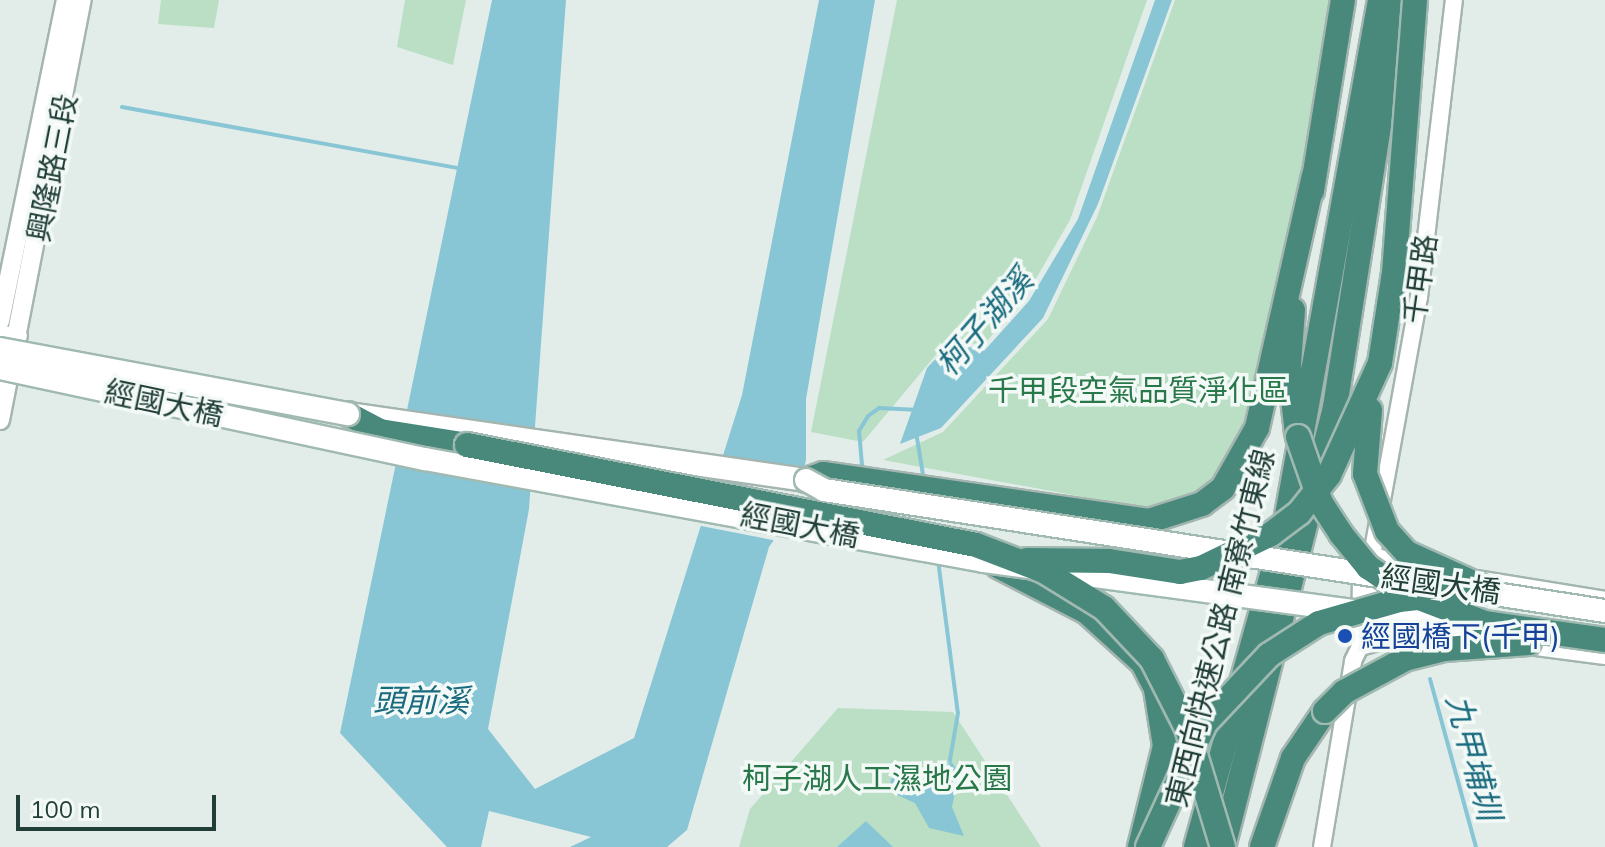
<!DOCTYPE html>
<html>
<head>
<meta charset="utf-8">
<style>
  body { margin:0 }
  #map { position:relative; width:1605px; height:847px; overflow:hidden; background:#e2ede9; font-family:Mulish,"Noto Sans TC",sans-serif }
  div>[style] { position:absolute }
  .green>* { inset:0; background:#badfc5 }
  .water>* { inset:0; background:#88c6d5 }
  .pier>* { inset:0; background:#e2ede9 }
  .stream>* { height:4px; margin:-2px; padding:0 2px; transform-origin:2px; border-radius:2px; background:#88c6d5 }
  .roads { filter:drop-shadow(2px 0 #a4b5b0) drop-shadow(-2px 0 #a4b5b0) drop-shadow(0 2px #a4b5b0) drop-shadow(0 -2px #a4b5b0) }
  .minor>* { height:16px; margin:-8px; padding:0 8px; transform-origin:8px; border-radius:8px; background:#fff }
  .tertiary>* { height:18px; margin:-9px; padding:0 9px; transform-origin:9px; border-radius:9px; background:#fff }
  .secondary>* { height:22px; margin:-11px; padding:0 11px; transform-origin:11px; border-radius:11px; background:#fff }
  .trunk>* { height:24px; margin:-12px; padding:0 12px; transform-origin:12px; border-radius:12px; background:#48897c }
  .bridges { filter:drop-shadow(2px 0 #a0b9b1) drop-shadow(-2px 0 #a0b9b1) drop-shadow(0 2px #a0b9b1) drop-shadow(0 -2px #a0b9b1) }
  .secondary-bridge>* { height:22px; margin:-11px; padding:0 11px; transform-origin:11px; border-radius:11px; background:#fff }
  .trunk-bridge>* { height:24px; margin:-12px; padding:0 12px; transform-origin:12px; border-radius:12px; background:#48897c }
  .dots>* { width:22px; height:22px; translate:-50% -50%; box-sizing:border-box; border:4px solid #f3f9f6; border-radius:50% }
  span { translate:-50% -50%; white-space:nowrap; text-align:center; line-height:1.15; -webkit-text-stroke:7px #f3f9f6; paint-order:stroke }
  .street-label { font-size:30px; color:#213f38 }
  .park-label { font-size:30px; color:#29784a }
  .transit-label { font-size:30px; color:#164399 }
  .left { translate:0 -50%; text-align:left }
  .water-label { font-size:32px; color:#186a7e; font-style:italic }
  .scale { position:absolute; left:16px; top:795px; width:200px; height:36px; box-sizing:border-box; border:4px solid #213f38; border-top:0; padding-left:10px; font-size:24px; line-height:28px; white-space:nowrap; color:#213f38; -webkit-text-stroke:6px #f3f9f6; paint-order:stroke }
</style>
</head>
<body>
<div id="map">
  <div class="green">
    <div style="clip-path:polygon(161px 0,219px 0,214px 28px,158px 24px)"></div>
    <div style="clip-path:polygon(405px 0,466px 0,453px 65px,397px 47px)"></div>
    <div style="clip-path:polygon(897px 0,1147px 0,1070px 220px,1030px 289px,983px 346px,950px 338px,863px 442px,811px 432px)"></div>
    <div style="clip-path:polygon(1175px 0,1335px 0,1310px 172px,1255px 417px,1211px 485px,1154px 510px,883px 460px,943px 432px,1048px 319px,1097px 217px)"></div>
    <div style="clip-path:polygon(838px 708px,953px 712px,1041px 847px,739px 847px,750px 809px)"></div>
  </div>
  <div class="water">
    <div style="clip-path:polygon(492px 0,566px 0,529px 509px,488px 729px,535px 789px,634px 738px,742px 395px,819px 0,875px 0,806px 399px,806px 460px,794px 510px,769px 547px,687px 830px,667px 847px,570px 847px,591px 837px,489px 811px,481px 847px,447px 847px,340px 733px)"></div>
    <div style="clip-path:polygon(1155px 0,1172px 0,1098px 204px,1043px 318px,941px 428px,900px 444px,927px 368px,951px 342px,984px 351px,1029px 301px,1078px 219px)"></div>
    <div style="clip-path:polygon(950px 760px,959px 772px,952px 807px,964px 836px,929px 828px,915px 803px,888px 791px,893px 773px,916px 773px,938px 792px)"></div>
    <div style="clip-path:polygon(866px 821px,893px 847px,837px 847px)"></div>
  </div>
  <div class="pier">
    <div style="clip-path:polygon(717px 460px,806px 475px,798px 511px,778px 541px,696px 525px)"></div>
  </div>
  <div class="stream">
    <div style="left:122px;top:107px;width:346px;rotate:10.3deg"></div>
    <div style="left:917px;top:438px;width:44px;rotate:80.8deg"></div>
    <div style="left:857px;top:468px;width:6px;rotate:-31deg"></div>
    <div style="left:862px;top:465px;width:34px;rotate:-95deg"></div>
    <div style="left:859px;top:431px;width:17px;rotate:-59deg"></div>
    <div style="left:868px;top:416px;width:14px;rotate:-36deg"></div>
    <div style="left:879px;top:408px;width:35px;rotate:3deg"></div>
    <div style="left:938px;top:560px;width:154px;rotate:82.6deg"></div>
    <div style="left:958px;top:713px;width:48px;rotate:99.7deg"></div>
    <div style="left:1430px;top:679px;width:174px;rotate:74.7deg"></div>
  </div>
  <div class="roads">
    <div class="minor">
      <div style="left:0;top:334px;width:19px;rotate:6deg"></div>
      <div style="left:1372px;top:555px;width:57px;rotate:18.4deg"></div>
      <div style="left:1476px;top:579px;width:131px;rotate:9.2deg"></div>
      <div style="left:1360px;top:647px;width:71px;rotate:-89.2deg"></div>
      <div style="left:1361px;top:576px;width:24px;rotate:-62deg"></div>
      <div style="left:1372px;top:555px;width:262px;rotate:-79.7deg"></div>
      <div style="left:1419px;top:297px;width:299px;rotate:-83.3deg"></div>
      <div style="left:1360px;top:647px;width:49px;rotate:-15.5deg"></div>
      <div style="left:1407px;top:634px;width:53px;rotate:2.2deg"></div>
      <div style="left:1322px;top:847px;width:189px;rotate:-80.5deg"></div>
      <div style="left:1353px;top:661px;width:41px;rotate:-64.1deg"></div>
      <div style="left:1371px;top:624px;width:56px;rotate:-86.9deg"></div>
    </div>
    <div class="tertiary">
      <div style="left:0;top:321px;width:328px;rotate:-78.4deg"></div>
      <div style="left:0;top:420px;width:428px;rotate:-79deg"></div>
    </div>
    <div class="secondary">
      <div style="left:348px;top:414px;width:463px;rotate:8.2deg"></div>
      <div style="left:1529px;top:643px;width:77px;rotate:7.5deg"></div>
    </div>
    <div class="trunk">
      <div style="left:1312px;top:191px;width:193px;rotate:-80.8deg"></div>
      <div style="left:1293px;top:310px;width:54px;rotate:94.2deg"></div>
      <div style="left:1289px;top:364px;width:69px;rotate:83.4deg"></div>
      <div style="left:348px;top:414px;width:36px;rotate:28deg"></div>
      <div style="left:380px;top:431px;width:88px;rotate:9.1deg"></div>
      <div style="left:806px;top:480px;width:18px;rotate:-19deg"></div>
      <div style="left:823px;top:474px;width:329px;rotate:8.2deg"></div>
      <div style="left:1149px;top:521px;width:56px;rotate:-17.8deg"></div>
      <div style="left:1202px;top:504px;width:26px;rotate:-37deg"></div>
      <div style="left:1223px;top:488px;width:69px;rotate:-60.5deg"></div>
      <div style="left:1257px;top:428px;width:259px;rotate:-77.3deg"></div>
      <div style="left:998px;top:566px;width:100px;rotate:27.3deg"></div>
      <div style="left:1087px;top:612px;width:76px;rotate:42.3deg"></div>
      <div style="left:1143px;top:663px;width:29px;rotate:63deg"></div>
      <div style="left:1156px;top:689px;width:58px;rotate:81deg"></div>
      <div style="left:1165px;top:746px;width:104px;rotate:103.9deg"></div>
      <div style="left:1196px;top:847px;width:327px;rotate:-74.4deg"></div>
      <div style="left:1284px;top:532px;width:541px;rotate:-79.77deg"></div>
      <div style="left:1223px;top:847px;width:454px;rotate:-75.7deg"></div>
      <div style="left:1335px;top:407px;width:412px;rotate:-81.1deg"></div>
      <div style="left:1262px;top:847px;width:94px;rotate:-70.8deg"></div>
      <div style="left:1293px;top:758px;width:57px;rotate:-55.8deg"></div>
    </div>
  </div>
  <div class="bridges">
    <div class="secondary-bridge">
      <div style="left:0;top:349px;width:354px;rotate:10.6deg"></div>
      <div style="left:0;top:368px;width:435px;rotate:12.1deg"></div>
      <div style="left:425px;top:459px;width:568px;rotate:10.34deg"></div>
      <div style="left:984px;top:561px;width:443px;rotate:7.7deg"></div>
      <div style="left:1423px;top:620px;width:77px;rotate:12deg"></div>
      <div style="left:806px;top:480px;width:21px;rotate:29deg"></div>
      <div style="left:824px;top:490px;width:790px;rotate:8.81deg"></div>
    </div>
    <div class="trunk-bridge">
      <div style="left:1370px;top:410px;width:64px;rotate:94.5deg"></div>
      <div style="left:1365px;top:474px;width:61px;rotate:68.9deg"></div>
      <div style="left:1387px;top:531px;width:30px;rotate:48deg"></div>
      <div style="left:1407px;top:553px;width:88px;rotate:24.2deg"></div>
      <div style="left:1298px;top:437px;width:70px;rotate:70.8deg"></div>
      <div style="left:1321px;top:503px;width:37px;rotate:57deg"></div>
      <div style="left:1341px;top:534px;width:43px;rotate:50.7deg"></div>
      <div style="left:1368px;top:567px;width:46px;rotate:34.4deg"></div>
      <div style="left:1406px;top:593px;width:85px;rotate:20.8deg"></div>
      <div style="left:1485px;top:623px;width:121px;rotate:8.1deg"></div>
      <div style="left:467px;top:445px;width:519px;rotate:11.11deg"></div>
      <div style="left:976px;top:545px;width:73px;rotate:20.9deg"></div>
      <div style="left:1044px;top:571px;width:70px;rotate:31.7deg"></div>
      <div style="left:1104px;top:608px;width:70px;rotate:46.7deg"></div>
      <div style="left:1152px;top:659px;width:77px;rotate:63.1deg"></div>
      <div style="left:1187px;top:728px;width:124px;rotate:73.2deg"></div>
      <div style="left:1027px;top:560px;width:82px;rotate:0.7deg"></div>
      <div style="left:1109px;top:561px;width:72px;rotate:8.8deg"></div>
      <div style="left:1180px;top:572px;width:21px;rotate:-11deg"></div>
      <div style="left:1201px;top:568px;width:78px;rotate:-25.9deg"></div>
      <div style="left:1271px;top:534px;width:35px;rotate:-37deg"></div>
      <div style="left:1299px;top:513px;width:48px;rotate:-51.7deg"></div>
      <div style="left:1329px;top:475px;width:123px;rotate:-65.5deg"></div>
      <div style="left:1380px;top:363px;width:91px;rotate:-81.2deg"></div>
      <div style="left:1394px;top:273px;width:274px;rotate:-85.6deg"></div>
      <div style="left:1325px;top:711px;width:27px;rotate:-45deg"></div>
      <div style="left:1344px;top:692px;width:69px;rotate:-28.4deg"></div>
      <div style="left:1405px;top:659px;width:40px;rotate:-14.4deg"></div>
      <div style="left:1444px;top:649px;width:85px;rotate:-4deg"></div>
      <div style="left:1148px;top:847px;width:136px;rotate:-65.3deg"></div>
      <div style="left:1205px;top:723px;width:93px;rotate:-46.7deg"></div>
      <div style="left:1269px;top:655px;width:59px;rotate:-32.6deg"></div>
      <div style="left:1319px;top:623px;width:83px;rotate:-16deg"></div>
      <div style="left:1399px;top:600px;width:91px;rotate:-6.3deg"></div>
    </div>
  </div>
  <div class="dots">
    <div style="left:1345px;top:636px;background:#1a4fb4"></div>
  </div>
  <div class="street-label">
    <span style="left:52px;top:168px;rotate:-79deg">興隆路三段</span>
    <span style="left:1420px;top:279px;rotate:-82deg">千甲路</span>
    <span style="left:164px;top:403px;rotate:12deg">經國大橋</span>
    <span style="left:800px;top:525px;rotate:11deg">經國大橋</span>
    <span style="left:1441px;top:584px;rotate:8deg">經國大橋</span>
    <span style="left:1220px;top:628px;rotate:-76deg">東西向快速公路 南寮竹東線</span>
  </div>
  <div class="park-label">
    <span style="left:1138px;top:390px">千甲段空氣品質淨化區</span>
    <span style="left:877px;top:778px">柯子湖人工濕地公園</span>
  </div>
  <div class="transit-label">
    <span class="left" style="left:1361px;top:636px">經國橋下(千甲)</span>
  </div>
  <div class="water-label">
    <span style="left:984px;top:322px;rotate:-49deg">柯子湖溪</span>
    <span style="left:421px;top:700px">頭前溪</span>
    <span style="left:1474px;top:757px;rotate:75deg">九甲埔圳</span>
  </div>
  <div class="scale">100 m</div>
</div>
</body>
</html>
